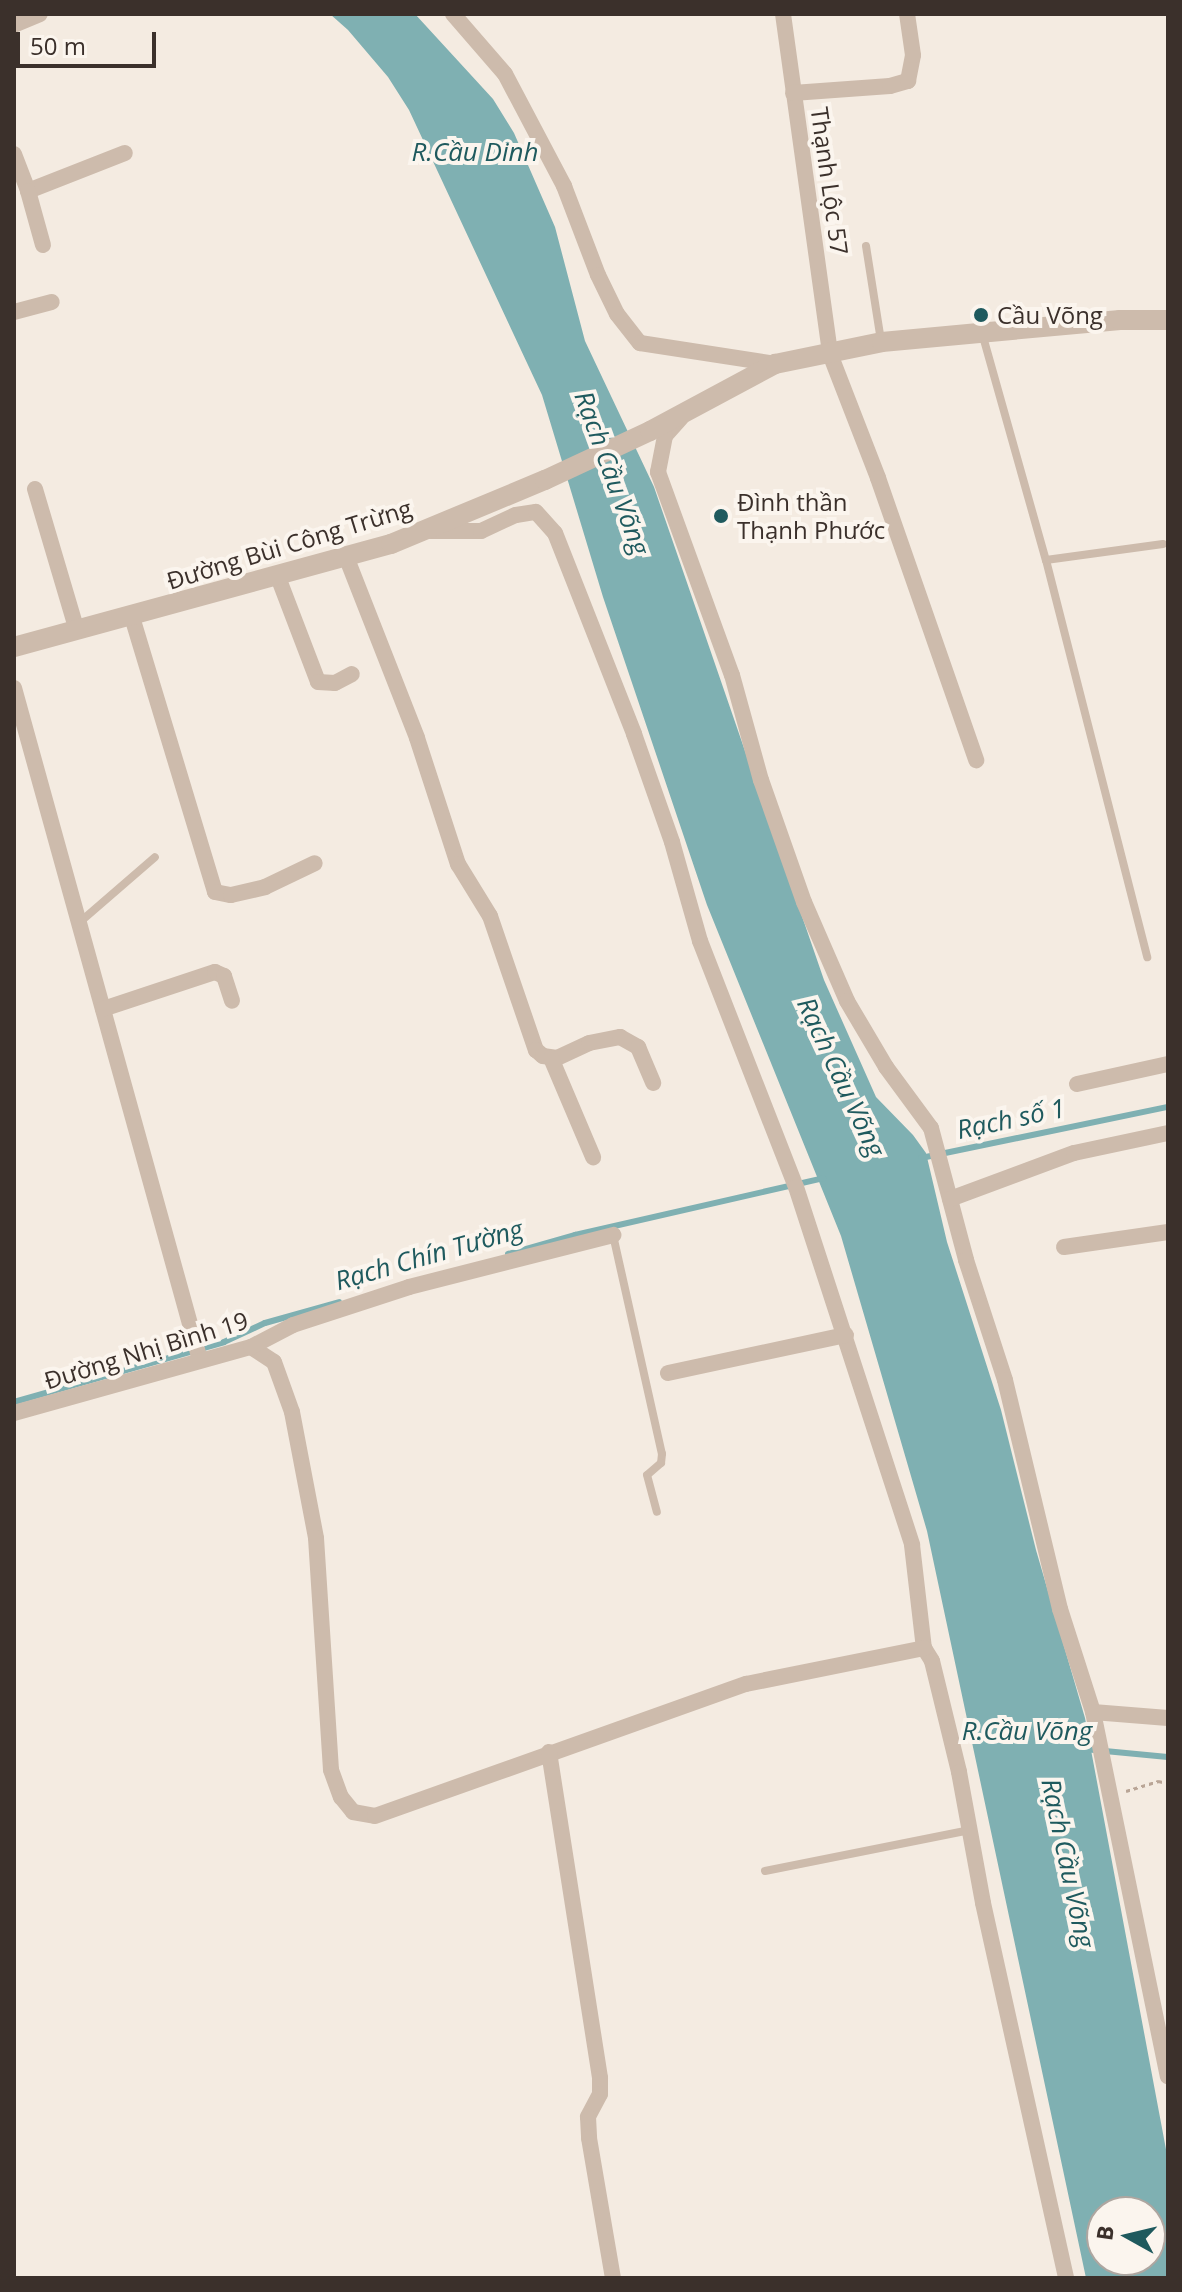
<!DOCTYPE html>
<html>
<head>
<meta charset="utf-8">
<style>
  body { margin:0 }
  #map { position:relative; width:1182px; height:2292px; overflow:hidden; background:#f4ebe1; font-family:"Open Sans",sans-serif }
  div>[style] { position:absolute }
  .water>* { inset:0; background:#7fb0b2 }
  .stream>* { height:6px; margin:-3px; padding:0 3px; transform-origin:3px; border-radius:3px; background:#7fb0b2 }
  .path>* { height:3px; margin-top:-1.5px; transform-origin:0; background:repeating-linear-gradient(90deg,#b9a596 0 4px,transparent 0 8px) }
  .service>* { height:8px; margin:-4px; padding:0 4px; transform-origin:4px; border-radius:4px; background:#cdbbac }
  .minor>* { height:16px; margin:-8px; padding:0 8px; transform-origin:8px; border-radius:8px; background:#cdbbac }
  .tertiary>* { height:20px; margin:-10px; padding:0 10px; transform-origin:10px; border-radius:10px; background:#cdbbac }
  .dots>* { width:22px; height:22px; translate:-50% -50%; box-sizing:border-box; border:4px solid #fbf5ee; border-radius:50% }
  span { translate:-50% -50%; white-space:nowrap; text-align:center; line-height:1.15; -webkit-text-stroke:8px #fbf5ee; paint-order:stroke }
  .street-label { font-size:24px; color:#3b302b }
  .poi-label { font-size:24px; color:#3b302b }
  .left { translate:0 -50%; text-align:left }
  .water-label { font-size:26px; color:#1f5a5e; font-style:italic }
  .frame { position:absolute; inset:0; border:16px solid #3b302b; pointer-events:none }
  .north { position:absolute; left:1086px; top:2196px; width:80px; height:80px; box-sizing:border-box; background:#fbf5ee; border:2px solid #aea6a0; border-radius:50%; rotate:278deg; font-size:22px; font-weight:700; line-height:32px; text-align:center; color:#3b302b }
  .north::after { content:''; display:block; margin:auto; width:28px; height:36px; background:#1f5a5e; clip-path:polygon(50% 0,100% 100%,50% 72%,0 100%) }
  .scale { position:absolute; left:16px; top:32px; width:140px; height:36px; box-sizing:border-box; border:4px solid #3b302b; border-top:0; padding-left:10px; font-size:24px; line-height:28px; white-space:nowrap; color:#3b302b; -webkit-text-stroke:6px #fbf5ee; paint-order:stroke }
</style>
</head>
<body>
<div id="map">
  <div class="water">
    <div style="clip-path:polygon(evenodd,330px 14px,415px 14px,493px 99px,514px 133px,555px 227px,585px 341px,654px 487px,824px 980px,876px 1097px,913px 1135px,926px 1153px,947px 1242px,1001px 1410px,1036px 1550px,1085px 1718px,1168px 2160px,1168px 2278px,1086px 2278px,927px 1531px,841px 1236px,707px 905px,603px 597px,542px 395px,409px 110px,388px 77px,348px 30px,330px 14px,1102px 2212px,1150px 2212px,1150px 2260px,1102px 2260px,1102px 2212px)"></div>
  </div>
  <div class="stream">
    <div style="left:921px;top:1158px;width:252px;rotate:-11.7deg"></div>
    <div style="left:508px;top:1254px;width:70px;rotate:-15.8deg"></div>
    <div style="left:575px;top:1235px;width:255px;rotate:-12.9deg"></div>
    <div style="left:14px;top:1402px;width:218px;rotate:-15.9deg"></div>
    <div style="left:224px;top:1342px;width:45px;rotate:-24.9deg"></div>
    <div style="left:265px;top:1323px;width:77px;rotate:-15.8deg"></div>
    <div style="left:1084px;top:1749px;width:84px;rotate:5.4deg"></div>
  </div>
  <div class="path">
    <div style="left:1126px;top:1791px;width:34px;rotate:-17deg"></div>
    <div style="left:1158px;top:1781px;width:10px;rotate:11deg"></div>
  </div>
  <div class="service">
    <div style="left:866px;top:246px;width:96px;rotate:81deg"></div>
    <div style="left:982px;top:333px;width:236px;rotate:74.3deg"></div>
    <div style="left:1046px;top:560px;width:410px;rotate:75.7deg"></div>
    <div style="left:1046px;top:560px;width:118px;rotate:-7.8deg"></div>
    <div style="left:80px;top:922px;width:99px;rotate:-40.9deg"></div>
    <div style="left:613px;top:1235px;width:224px;rotate:77.4deg"></div>
    <div style="left:662px;top:1454px;width:9px;rotate:96deg"></div>
    <div style="left:661px;top:1463px;width:18px;rotate:139deg"></div>
    <div style="left:647px;top:1475px;width:38px;rotate:75deg"></div>
    <div style="left:765px;top:1871px;width:209px;rotate:-11.3deg"></div>
  </div>
  <div class="minor">
    <div style="left:453px;top:14px;width:79px;rotate:49.1deg"></div>
    <div style="left:505px;top:74px;width:127px;rotate:62.2deg"></div>
    <div style="left:564px;top:186px;width:95px;rotate:69.1deg"></div>
    <div style="left:598px;top:275px;width:43px;rotate:64deg"></div>
    <div style="left:617px;top:314px;width:37px;rotate:52deg"></div>
    <div style="left:640px;top:343px;width:137px;rotate:8.8deg"></div>
    <div style="left:783px;top:14px;width:343px;rotate:82.1deg"></div>
    <div style="left:830px;top:354px;width:133px;rotate:68.8deg"></div>
    <div style="left:878px;top:478px;width:299px;rotate:70.8deg"></div>
    <div style="left:14px;top:25px;width:28px;rotate:-23deg"></div>
    <div style="left:793px;top:93px;width:97px;rotate:-4.1deg"></div>
    <div style="left:890px;top:86px;width:19px;rotate:-16deg"></div>
    <div style="left:908px;top:81px;width:26px;rotate:-79deg"></div>
    <div style="left:913px;top:55px;width:41px;rotate:-98.3deg"></div>
    <div style="left:14px;top:154px;width:40px;rotate:69deg"></div>
    <div style="left:28px;top:191px;width:104px;rotate:-21.4deg"></div>
    <div style="left:28px;top:191px;width:56px;rotate:74.5deg"></div>
    <div style="left:14px;top:312px;width:39px;rotate:-15deg"></div>
    <div style="left:681px;top:418px;width:24px;rotate:132deg"></div>
    <div style="left:665px;top:436px;width:37px;rotate:101deg"></div>
    <div style="left:658px;top:472px;width:216px;rotate:70deg"></div>
    <div style="left:732px;top:675px;width:109px;rotate:74.6deg"></div>
    <div style="left:761px;top:780px;width:129px;rotate:70.6deg"></div>
    <div style="left:804px;top:902px;width:108px;rotate:66.5deg"></div>
    <div style="left:847px;top:1001px;width:77px;rotate:59.4deg"></div>
    <div style="left:886px;top:1067px;width:76px;rotate:53.6deg"></div>
    <div style="left:931px;top:1128px;width:137px;rotate:75.1deg"></div>
    <div style="left:966px;top:1260px;width:126px;rotate:72deg"></div>
    <div style="left:1005px;top:1380px;width:236px;rotate:76.5deg"></div>
    <div style="left:1060px;top:1609px;width:108px;rotate:72.2deg"></div>
    <div style="left:1093px;top:1712px;width:372px;rotate:78.4deg"></div>
    <div style="left:35px;top:489px;width:148px;rotate:73.5deg"></div>
    <div style="left:430px;top:531px;width:51px"></div>
    <div style="left:481px;top:531px;width:38px;rotate:-25deg"></div>
    <div style="left:516px;top:515px;width:20px;rotate:-9deg"></div>
    <div style="left:536px;top:512px;width:28px;rotate:48deg"></div>
    <div style="left:555px;top:533px;width:216px;rotate:68.5deg"></div>
    <div style="left:634px;top:734px;width:114px;rotate:70.6deg"></div>
    <div style="left:672px;top:842px;width:103px;rotate:74.2deg"></div>
    <div style="left:700px;top:941px;width:264px;rotate:68.7deg"></div>
    <div style="left:796px;top:1187px;width:376px;rotate:72deg"></div>
    <div style="left:912px;top:1545px;width:104px;rotate:83.4deg"></div>
    <div style="left:924px;top:1648px;width:15px;rotate:58deg"></div>
    <div style="left:932px;top:1661px;width:114px;rotate:76.3deg"></div>
    <div style="left:959px;top:1772px;width:133px;rotate:79.6deg"></div>
    <div style="left:983px;top:1903px;width:384px;rotate:77.5deg"></div>
    <div style="left:347px;top:559px;width:192px;rotate:68.6deg"></div>
    <div style="left:417px;top:738px;width:133px;rotate:72deg"></div>
    <div style="left:458px;top:864px;width:61px;rotate:58.4deg"></div>
    <div style="left:490px;top:916px;width:142px;rotate:71.1deg"></div>
    <div style="left:536px;top:1050px;width:9px;rotate:41deg"></div>
    <div style="left:543px;top:1056px;width:14px;rotate:8deg"></div>
    <div style="left:557px;top:1058px;width:35px;rotate:-25deg"></div>
    <div style="left:589px;top:1043px;width:32px;rotate:-11deg"></div>
    <div style="left:620px;top:1037px;width:21px;rotate:29deg"></div>
    <div style="left:638px;top:1047px;width:39px;rotate:67deg"></div>
    <div style="left:278px;top:577px;width:112px;rotate:69.1deg"></div>
    <div style="left:318px;top:682px;width:17px;rotate:3deg"></div>
    <div style="left:335px;top:683px;width:19px;rotate:-28deg"></div>
    <div style="left:132px;top:617px;width:287px;rotate:73.2deg"></div>
    <div style="left:215px;top:892px;width:16px;rotate:11deg"></div>
    <div style="left:231px;top:895px;width:35px;rotate:-13deg"></div>
    <div style="left:265px;top:887px;width:55px;rotate:-25.6deg"></div>
    <div style="left:14px;top:688px;width:697px;rotate:74.53deg"></div>
    <div style="left:103px;top:1009px;width:118px;rotate:-18.3deg"></div>
    <div style="left:215px;top:972px;width:10px;rotate:24deg"></div>
    <div style="left:224px;top:976px;width:26px;rotate:72deg"></div>
    <div style="left:551px;top:1058px;width:108px;rotate:67deg"></div>
    <div style="left:1077px;top:1084px;width:93px;rotate:-12.4deg"></div>
    <div style="left:950px;top:1199px;width:132px;rotate:-20.4deg"></div>
    <div style="left:1074px;top:1153px;width:96px;rotate:-12deg"></div>
    <div style="left:1064px;top:1247px;width:105px;rotate:-8.2deg"></div>
    <div style="left:251px;top:1347px;width:27px;rotate:33deg"></div>
    <div style="left:274px;top:1362px;width:53px;rotate:70.2deg"></div>
    <div style="left:292px;top:1412px;width:128px;rotate:79.2deg"></div>
    <div style="left:316px;top:1538px;width:232px;rotate:86.3deg"></div>
    <div style="left:331px;top:1770px;width:29px;rotate:70deg"></div>
    <div style="left:341px;top:1797px;width:19px;rotate:51deg"></div>
    <div style="left:353px;top:1812px;width:22px;rotate:10deg"></div>
    <div style="left:375px;top:1816px;width:394px;rotate:-19.6deg"></div>
    <div style="left:746px;top:1684px;width:182px;rotate:-11.4deg"></div>
    <div style="left:668px;top:1373px;width:182px;rotate:-12.1deg"></div>
    <div style="left:14px;top:1413px;width:246px;rotate:-15.6deg"></div>
    <div style="left:251px;top:1347px;width:47px;rotate:-27.6deg"></div>
    <div style="left:293px;top:1325px;width:122px;rotate:-18.1deg"></div>
    <div style="left:409px;top:1287px;width:211px;rotate:-14.3deg"></div>
    <div style="left:1093px;top:1712px;width:75px;rotate:4.6deg"></div>
    <div style="left:549px;top:1752px;width:330px;rotate:81.1deg"></div>
    <div style="left:600px;top:2078px;width:16px;rotate:90deg"></div>
    <div style="left:600px;top:2094px;width:26px;rotate:118deg"></div>
    <div style="left:588px;top:2117px;width:21px;rotate:87deg"></div>
    <div style="left:589px;top:2138px;width:142px;rotate:80.3deg"></div>
  </div>
  <div class="tertiary">
    <div style="left:14px;top:647px;width:391px;rotate:-15.3deg"></div>
    <div style="left:391px;top:544px;width:167px;rotate:-22.6deg"></div>
    <div style="left:545px;top:480px;width:116px;rotate:-25deg"></div>
    <div style="left:650px;top:431px;width:142px;rotate:-28.2deg"></div>
    <div style="left:775px;top:364px;width:109px;rotate:-11.6deg"></div>
    <div style="left:882px;top:342px;width:239px;rotate:-5.3deg"></div>
    <div style="left:1120px;top:320px;width:48px"></div>
  </div>
  <div class="dots">
    <div style="left:981px;top:315px;background:#1f5a5e"></div>
    <div style="left:721px;top:516px;background:#1f5a5e"></div>
  </div>
  <div class="street-label">
    <span style="left:830px;top:181px;rotate:82deg">Thạnh Lộc 57</span>
    <span style="left:289px;top:544px;rotate:-17deg">Đường Bùi Công Trừng</span>
    <span style="left:146px;top:1350px;rotate:-17deg">Đường Nhị Bình 19</span>
  </div>
  <div class="poi-label">
    <span class="left" style="left:997px;top:315px">Cầu Võng</span>
    <span class="left" style="left:737px;top:516px">Đình thần<br>Thạnh Phước</span>
  </div>
  <div class="water-label">
    <span style="left:475px;top:152px">R.Cầu Dinh</span>
    <span style="left:612px;top:473px;rotate:70deg">Rạch Cầu Võng</span>
    <span style="left:841px;top:1077px;rotate:65deg">Rạch Cầu Võng</span>
    <span style="left:1011px;top:1119px;rotate:-12deg">Rạch số 1</span>
    <span style="left:429px;top:1255px;rotate:-16deg">Rạch Chín Tường</span>
    <span style="left:1027px;top:1731px">R.Cầu Võng</span>
    <span style="left:1068px;top:1863px;rotate:78deg">Rạch Cầu Võng</span>
  </div>
  <div class="frame"></div>
  <div class="north">B</div>
  <div class="scale">50 m</div>
</div>
</body>
</html>
